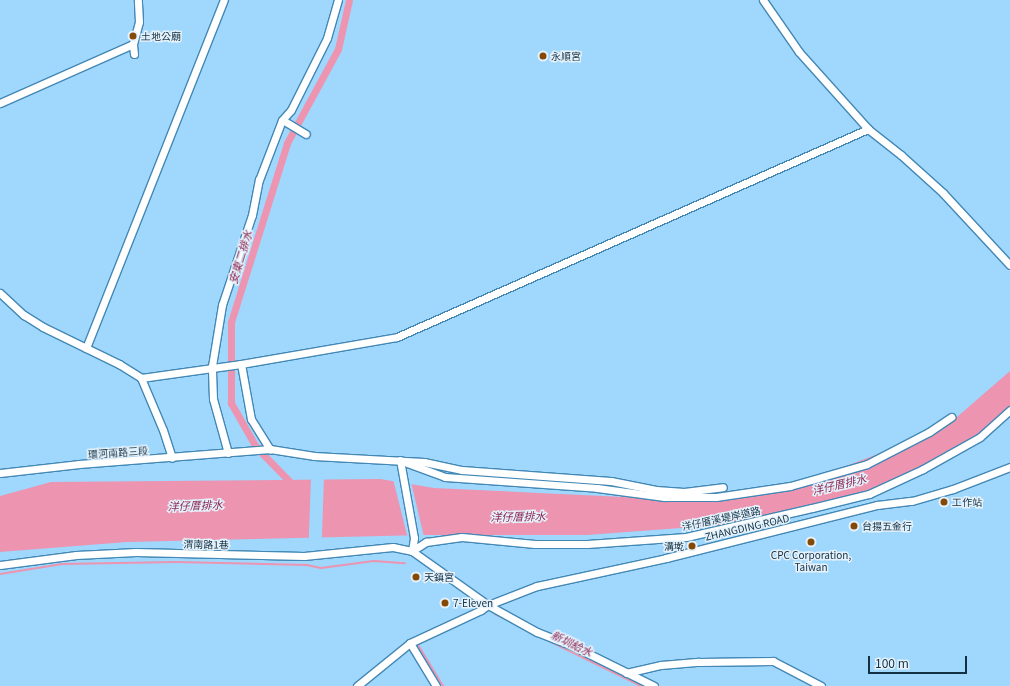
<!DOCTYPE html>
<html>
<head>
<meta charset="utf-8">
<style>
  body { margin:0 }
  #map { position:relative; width:1010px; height:686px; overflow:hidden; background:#a0d7fd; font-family:Georgia,"Noto Sans TC",serif }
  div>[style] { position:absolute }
  .water>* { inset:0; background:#ec94b0 }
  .pier>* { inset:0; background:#a0d7fd; transform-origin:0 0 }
  .stream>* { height:2px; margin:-1px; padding:0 1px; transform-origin:1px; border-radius:1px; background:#ec94b0 }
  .canal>* { height:7px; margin:-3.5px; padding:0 3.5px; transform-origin:3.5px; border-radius:3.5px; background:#ec94b0 }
  .roads { filter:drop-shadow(1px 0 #4388b5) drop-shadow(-1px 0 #4388b5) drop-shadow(0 1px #4388b5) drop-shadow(0 -1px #4388b5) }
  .minor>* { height:7px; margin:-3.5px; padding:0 3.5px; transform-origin:3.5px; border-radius:3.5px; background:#fff }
  .dots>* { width:11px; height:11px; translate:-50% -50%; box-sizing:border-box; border:2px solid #e5f2fc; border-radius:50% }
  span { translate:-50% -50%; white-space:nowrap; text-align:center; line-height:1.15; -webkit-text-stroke:3px #e5f2fc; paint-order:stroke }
  .poi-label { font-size:10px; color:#133143 }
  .left { translate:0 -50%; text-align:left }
  .right { translate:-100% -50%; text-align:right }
  .street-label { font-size:10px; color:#133143 }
  .water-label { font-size:11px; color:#8b2550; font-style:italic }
  .scale { position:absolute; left:868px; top:656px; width:99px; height:18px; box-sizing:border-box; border:2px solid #133143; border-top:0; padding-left:5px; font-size:12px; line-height:14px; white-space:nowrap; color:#133143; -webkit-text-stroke:3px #e5f2fc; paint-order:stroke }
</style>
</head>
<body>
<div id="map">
  <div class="water">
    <div style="clip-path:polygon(1010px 371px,1010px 408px,979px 435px,922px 469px,870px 492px,812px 507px,721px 525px,587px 535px,425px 535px,127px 542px,0 552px,0 496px,51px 482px,380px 479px,434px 488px,665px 499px,790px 487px,942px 430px)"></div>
  </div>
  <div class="pier">
    <div style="left:324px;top:477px;width:63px;height:13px;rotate:92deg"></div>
    <div style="clip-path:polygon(393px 479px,411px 482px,424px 537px,407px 535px)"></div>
  </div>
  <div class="stream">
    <div style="left:0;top:574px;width:63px;rotate:-9.2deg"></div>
    <div style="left:62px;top:564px;width:114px;rotate:-1deg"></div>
    <div style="left:176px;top:562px;width:131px;rotate:1.3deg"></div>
    <div style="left:307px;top:565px;width:14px;rotate:12deg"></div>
    <div style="left:321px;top:568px;width:53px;rotate:-7.5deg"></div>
    <div style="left:374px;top:561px;width:31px;rotate:4deg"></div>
    <div style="left:495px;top:614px;width:21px;rotate:25deg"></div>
    <div style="left:545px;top:639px;width:107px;rotate:26.1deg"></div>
    <div style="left:418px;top:645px;width:48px;rotate:58.6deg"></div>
  </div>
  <div class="canal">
    <div style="left:295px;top:487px;width:56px;rotate:-134.3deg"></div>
    <div style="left:256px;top:447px;width:51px;rotate:-119.6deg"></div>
    <div style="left:231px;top:403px;width:81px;rotate:-90deg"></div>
    <div style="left:231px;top:322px;width:188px;rotate:-72.6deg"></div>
    <div style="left:287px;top:143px;width:107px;rotate:-61.5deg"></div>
    <div style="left:338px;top:49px;width:50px;rotate:-77.3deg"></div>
  </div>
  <div class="roads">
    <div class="minor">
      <div style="left:763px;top:0;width:63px;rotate:55.3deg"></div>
      <div style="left:799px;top:52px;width:103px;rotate:48.1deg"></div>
      <div style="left:868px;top:129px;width:42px;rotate:38.2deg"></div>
      <div style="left:901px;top:155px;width:57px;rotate:42.1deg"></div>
      <div style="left:943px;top:193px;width:98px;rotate:47.1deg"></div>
      <div style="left:134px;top:54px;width:10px;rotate:-96deg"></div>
      <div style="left:133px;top:44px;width:23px;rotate:-75deg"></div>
      <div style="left:139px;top:22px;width:22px;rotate:-93deg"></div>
      <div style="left:0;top:103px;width:145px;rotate:-23.9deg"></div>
      <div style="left:286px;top:122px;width:23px;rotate:31deg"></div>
      <div style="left:0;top:293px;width:33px;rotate:43deg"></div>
      <div style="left:24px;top:315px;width:22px;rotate:32deg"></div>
      <div style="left:43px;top:327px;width:85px;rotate:26deg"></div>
      <div style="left:119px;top:364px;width:26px;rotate:32deg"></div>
      <div style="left:141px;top:378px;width:56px;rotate:67.1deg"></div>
      <div style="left:163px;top:430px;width:29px;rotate:72deg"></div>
      <div style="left:86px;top:348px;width:374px;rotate:-68.4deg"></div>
      <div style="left:241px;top:364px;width:56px;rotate:79.7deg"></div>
      <div style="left:251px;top:419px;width:36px;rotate:58deg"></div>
      <div style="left:141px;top:378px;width:101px;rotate:-8deg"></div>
      <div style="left:241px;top:364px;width:158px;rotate:-9.8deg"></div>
      <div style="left:397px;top:337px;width:515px;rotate:-23.83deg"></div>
      <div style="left:228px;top:453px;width:56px;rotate:-105.5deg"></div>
      <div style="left:213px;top:399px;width:33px;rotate:-92deg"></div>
      <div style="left:212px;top:366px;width:62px;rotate:-80.7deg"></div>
      <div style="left:222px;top:305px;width:95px;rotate:-71.6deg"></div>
      <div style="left:252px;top:215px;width:36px;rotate:-79deg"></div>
      <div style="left:259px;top:180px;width:64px;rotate:-69deg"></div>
      <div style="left:282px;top:120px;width:13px;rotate:-48deg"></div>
      <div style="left:291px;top:110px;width:80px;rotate:-63.4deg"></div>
      <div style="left:327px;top:38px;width:40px;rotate:-74deg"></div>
      <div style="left:400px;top:460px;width:79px;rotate:79.8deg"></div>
      <div style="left:414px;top:538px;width:13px;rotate:99deg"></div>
      <div style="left:407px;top:463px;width:40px;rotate:20.2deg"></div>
      <div style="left:445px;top:477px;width:152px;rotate:4.1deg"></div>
      <div style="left:597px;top:488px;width:68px;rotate:7.7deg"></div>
      <div style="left:664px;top:497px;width:52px"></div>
      <div style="left:716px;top:497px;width:75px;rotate:-8.5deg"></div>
      <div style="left:790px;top:486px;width:80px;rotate:-15.9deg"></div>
      <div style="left:867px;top:464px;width:70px;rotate:-27.3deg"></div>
      <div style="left:929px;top:432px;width:27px;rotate:-34deg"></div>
      <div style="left:0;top:473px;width:80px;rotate:-6.5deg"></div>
      <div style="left:79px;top:464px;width:192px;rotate:-4.5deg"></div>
      <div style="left:270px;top:449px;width:45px;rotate:9deg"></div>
      <div style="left:314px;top:456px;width:110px;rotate:3.1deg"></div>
      <div style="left:424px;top:462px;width:39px;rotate:12deg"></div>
      <div style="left:462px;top:470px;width:149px;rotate:4.2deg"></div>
      <div style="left:611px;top:481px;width:46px;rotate:11.3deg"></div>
      <div style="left:656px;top:490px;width:28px;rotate:4deg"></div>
      <div style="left:684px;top:492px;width:39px;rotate:-7deg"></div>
      <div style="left:412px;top:551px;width:17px;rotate:-33deg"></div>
      <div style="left:426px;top:542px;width:36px;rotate:-8deg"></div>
      <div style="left:462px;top:537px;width:73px;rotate:5.5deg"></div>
      <div style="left:535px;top:544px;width:52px"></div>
      <div style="left:587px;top:544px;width:99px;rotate:-4deg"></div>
      <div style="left:686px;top:537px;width:129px;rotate:-13deg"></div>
      <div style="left:812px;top:508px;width:59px;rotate:-13.8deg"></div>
      <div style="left:869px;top:494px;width:60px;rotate:-24.8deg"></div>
      <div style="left:923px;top:469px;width:65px;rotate:-29.3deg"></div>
      <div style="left:980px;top:437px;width:40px;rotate:-42deg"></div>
      <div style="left:0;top:565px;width:77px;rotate:-7.5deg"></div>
      <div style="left:76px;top:555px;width:60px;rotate:-2.9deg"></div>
      <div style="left:136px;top:552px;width:168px;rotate:1.4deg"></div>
      <div style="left:304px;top:556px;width:89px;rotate:-5.8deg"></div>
      <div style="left:393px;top:547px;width:19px;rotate:12deg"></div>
      <div style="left:412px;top:551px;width:93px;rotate:35.4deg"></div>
      <div style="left:488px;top:605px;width:56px;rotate:28.9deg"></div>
      <div style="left:537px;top:632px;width:41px;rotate:21.5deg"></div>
      <div style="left:575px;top:647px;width:88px;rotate:26.3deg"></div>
      <div style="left:410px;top:643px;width:50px;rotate:58.8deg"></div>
      <div style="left:626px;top:673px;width:36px;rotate:-13deg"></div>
      <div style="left:661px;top:665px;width:38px;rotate:-5deg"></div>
      <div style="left:699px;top:662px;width:74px;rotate:-0.8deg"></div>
      <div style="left:773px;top:661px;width:54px;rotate:27.5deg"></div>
      <div style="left:357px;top:686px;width:68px;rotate:-39.1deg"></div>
      <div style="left:410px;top:643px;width:78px;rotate:-24.9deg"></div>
      <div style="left:481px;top:610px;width:9px;rotate:-36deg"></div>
      <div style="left:488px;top:605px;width:53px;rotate:-21.2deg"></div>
      <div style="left:537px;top:586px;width:132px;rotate:-12.2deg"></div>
      <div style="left:666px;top:558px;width:218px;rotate:-14.1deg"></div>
      <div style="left:877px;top:505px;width:35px;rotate:-7deg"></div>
      <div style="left:912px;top:501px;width:43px;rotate:-16.3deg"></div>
      <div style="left:953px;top:489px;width:61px;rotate:-21.1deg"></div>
    </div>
  </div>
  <div class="dots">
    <div style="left:133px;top:36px;background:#854906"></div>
    <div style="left:543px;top:56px;background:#854906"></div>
    <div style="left:944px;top:502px;background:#854906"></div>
    <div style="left:854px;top:526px;background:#854906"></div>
    <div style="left:811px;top:542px;background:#854906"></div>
    <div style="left:692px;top:546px;background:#854906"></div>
    <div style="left:416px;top:577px;background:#854906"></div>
    <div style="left:445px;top:603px;background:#854906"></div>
  </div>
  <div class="poi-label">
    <span class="left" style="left:141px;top:36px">土地公廟</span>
    <span class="left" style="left:551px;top:56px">永順宮</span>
    <span class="left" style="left:952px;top:502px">工作站</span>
    <span class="left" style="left:862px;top:526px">台揚五金行</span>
    <span class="right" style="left:684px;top:546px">溝墘</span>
    <span style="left:811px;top:560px">CPC Corporation,<br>Taiwan</span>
    <span class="left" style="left:424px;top:577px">天鎮宮</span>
    <span class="left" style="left:453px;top:603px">7-Eleven</span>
  </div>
  <div class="street-label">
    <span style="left:118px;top:452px;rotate:-4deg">環河南路三段</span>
    <span style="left:721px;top:518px;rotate:-12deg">洋仔厝溪堤岸道路</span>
    <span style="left:747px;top:527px;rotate:-13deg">ZHANGDING ROAD</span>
    <span style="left:206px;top:544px;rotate:1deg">渭南路1巷</span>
  </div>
  <div class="water-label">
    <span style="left:240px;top:257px;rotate:-73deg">安東二排水</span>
    <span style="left:839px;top:484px;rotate:-13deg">洋仔厝排水</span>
    <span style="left:195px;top:505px;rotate:-2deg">洋仔厝排水</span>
    <span style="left:518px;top:516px;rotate:-1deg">洋仔厝排水</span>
    <span style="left:572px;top:643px;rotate:26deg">新圳給水</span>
  </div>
  <div class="scale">100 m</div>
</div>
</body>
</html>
